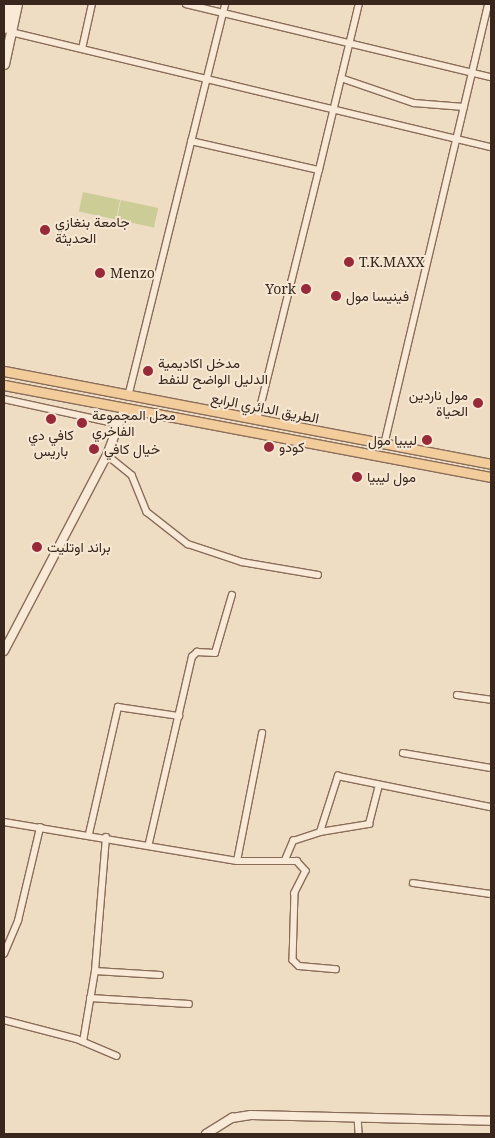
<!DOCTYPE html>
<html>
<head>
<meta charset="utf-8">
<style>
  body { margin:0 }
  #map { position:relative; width:495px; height:1138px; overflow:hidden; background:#eedcc3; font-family:"Noto Serif",Vazirmatn,serif }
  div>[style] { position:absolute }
  .green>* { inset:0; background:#cccc97; transform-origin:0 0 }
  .roads { filter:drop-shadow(1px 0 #896d5a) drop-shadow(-1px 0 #896d5a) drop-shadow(0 1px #896d5a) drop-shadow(0 -1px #896d5a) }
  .minor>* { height:5.5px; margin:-2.75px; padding:0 2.75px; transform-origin:2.75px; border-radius:2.75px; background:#f9ead7 }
  .tertiary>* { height:8px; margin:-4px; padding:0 4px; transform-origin:4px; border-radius:4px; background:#f9ead7 }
  .secondary>* { height:9px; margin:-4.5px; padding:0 4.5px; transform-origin:4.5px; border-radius:4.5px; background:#f9ead7 }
  .primary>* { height:9px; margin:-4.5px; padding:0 4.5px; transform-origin:4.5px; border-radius:4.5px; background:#f2cc9b }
  .dots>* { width:14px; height:14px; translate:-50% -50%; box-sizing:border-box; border:2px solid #f6e7d3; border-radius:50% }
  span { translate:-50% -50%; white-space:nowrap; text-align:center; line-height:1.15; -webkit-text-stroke:4px #f6e7d3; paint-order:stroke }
  .poi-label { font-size:14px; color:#39271e }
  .left { translate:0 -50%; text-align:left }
  .right { translate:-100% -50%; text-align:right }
  .street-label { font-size:14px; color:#39271e }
  .frame { position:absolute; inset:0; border:5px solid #39271e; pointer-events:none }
</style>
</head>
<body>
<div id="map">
  <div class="green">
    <div style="left:83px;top:192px;width:38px;height:20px;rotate:12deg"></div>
    <div style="left:121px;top:200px;width:38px;height:20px;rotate:12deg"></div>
  </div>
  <div class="roads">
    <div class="minor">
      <div style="left:186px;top:4px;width:314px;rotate:13.5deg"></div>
      <div style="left:11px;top:32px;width:494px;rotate:13.5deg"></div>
      <div style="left:82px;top:49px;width:46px;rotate:-77.5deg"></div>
      <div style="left:341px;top:78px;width:77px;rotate:18.9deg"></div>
      <div style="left:414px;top:103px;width:50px;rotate:4.6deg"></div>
      <div style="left:191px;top:141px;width:131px;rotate:12.8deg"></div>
      <div style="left:319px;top:170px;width:171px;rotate:-76.5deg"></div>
      <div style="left:128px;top:397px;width:405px;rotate:-76.1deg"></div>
      <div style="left:4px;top:399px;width:118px;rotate:12.3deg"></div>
      <div style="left:257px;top:420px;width:258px;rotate:-76.1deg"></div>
      <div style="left:384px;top:445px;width:453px;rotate:-76.7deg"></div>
      <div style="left:107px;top:455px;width:32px;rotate:39deg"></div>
      <div style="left:132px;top:475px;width:40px;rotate:68deg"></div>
      <div style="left:147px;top:512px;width:52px;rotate:38deg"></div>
      <div style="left:188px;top:544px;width:57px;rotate:18.4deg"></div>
      <div style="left:242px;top:562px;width:77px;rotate:9.7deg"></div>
      <div style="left:457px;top:695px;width:34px;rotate:8deg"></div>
      <div style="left:403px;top:753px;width:89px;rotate:9.7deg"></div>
      <div style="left:4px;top:822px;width:236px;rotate:9.5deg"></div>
      <div style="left:237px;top:861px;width:60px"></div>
      <div style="left:297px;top:861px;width:13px;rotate:48deg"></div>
      <div style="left:306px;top:871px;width:25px;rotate:117deg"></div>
      <div style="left:295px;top:893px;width:67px;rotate:91.7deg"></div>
      <div style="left:293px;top:960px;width:8px;rotate:45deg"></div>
      <div style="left:299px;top:966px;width:37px;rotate:5deg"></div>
      <div style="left:320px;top:832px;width:50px;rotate:-9.3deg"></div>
      <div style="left:369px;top:824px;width:40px;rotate:-75.6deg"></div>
      <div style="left:89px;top:834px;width:130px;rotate:-77.1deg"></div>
      <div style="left:118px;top:707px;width:62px;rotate:8.4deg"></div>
      <div style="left:149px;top:843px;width:191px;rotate:-77deg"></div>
      <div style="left:192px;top:657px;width:7px;rotate:-45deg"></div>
      <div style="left:197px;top:652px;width:18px;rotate:3deg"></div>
      <div style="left:215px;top:653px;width:60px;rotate:-73.7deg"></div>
      <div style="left:285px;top:860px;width:21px;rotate:-67deg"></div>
      <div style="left:293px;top:841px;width:28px;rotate:-18deg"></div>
      <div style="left:320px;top:832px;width:59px;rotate:-72.2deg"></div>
      <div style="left:338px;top:776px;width:156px;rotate:11.5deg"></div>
      <div style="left:237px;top:861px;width:130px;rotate:-78.9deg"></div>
      <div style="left:413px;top:883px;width:79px;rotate:8deg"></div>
      <div style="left:4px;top:954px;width:36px;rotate:-67deg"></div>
      <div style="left:18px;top:921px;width:96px;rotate:-76.7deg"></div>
      <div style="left:95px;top:971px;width:65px;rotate:3.5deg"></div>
      <div style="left:90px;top:998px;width:99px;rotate:3.5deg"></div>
      <div style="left:4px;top:1020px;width:75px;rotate:14.6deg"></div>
      <div style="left:77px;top:1039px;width:43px;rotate:23deg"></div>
      <div style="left:83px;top:1042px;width:72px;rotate:-80.4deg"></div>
      <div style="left:95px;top:971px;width:134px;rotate:-85.3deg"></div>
      <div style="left:358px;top:1118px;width:16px;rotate:86deg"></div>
    </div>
    <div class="tertiary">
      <div style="left:4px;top:651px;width:221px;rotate:-62.3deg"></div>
      <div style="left:107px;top:455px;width:48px;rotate:-69.3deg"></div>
      <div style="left:206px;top:1134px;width:31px;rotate:-32deg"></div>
      <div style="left:232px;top:1118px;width:19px;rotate:-9deg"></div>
      <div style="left:251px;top:1115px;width:240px;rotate:1.4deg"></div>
    </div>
    <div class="secondary">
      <div style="left:4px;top:28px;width:25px;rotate:-78deg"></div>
      <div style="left:4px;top:64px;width:61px;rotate:-77.8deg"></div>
    </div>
    <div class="primary">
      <div style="left:4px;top:371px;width:496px;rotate:10.8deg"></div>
      <div style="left:4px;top:385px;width:496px;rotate:10.7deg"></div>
    </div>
  </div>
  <div class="dots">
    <div style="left:45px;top:230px;background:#982938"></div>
    <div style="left:349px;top:262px;background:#982938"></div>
    <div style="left:100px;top:273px;background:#982938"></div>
    <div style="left:306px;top:289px;background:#982938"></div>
    <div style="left:336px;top:296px;background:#982938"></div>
    <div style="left:148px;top:371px;background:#982938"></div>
    <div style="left:478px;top:403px;background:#982938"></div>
    <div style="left:51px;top:419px;background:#982938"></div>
    <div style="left:82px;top:423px;background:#982938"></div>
    <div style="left:427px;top:440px;background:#982938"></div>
    <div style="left:269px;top:447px;background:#982938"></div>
    <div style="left:94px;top:449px;background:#982938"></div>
    <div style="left:357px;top:477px;background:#982938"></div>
    <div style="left:37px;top:547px;background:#982938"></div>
  </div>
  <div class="poi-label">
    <span class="left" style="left:55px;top:230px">جامعة بنغازي<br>الحديثة</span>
    <span class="left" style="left:359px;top:262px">T.K.MAXX</span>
    <span class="left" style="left:110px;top:273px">Menzo</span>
    <span class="right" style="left:296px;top:289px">York</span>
    <span class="left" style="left:346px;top:296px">فينيسا مول</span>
    <span class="left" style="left:158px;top:371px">مدخل اكاديمية<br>الدليل الواضح للنفط</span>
    <span class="right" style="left:468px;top:403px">مول ناردين<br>الحياة</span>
    <span class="left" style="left:92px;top:423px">محل المجموعة<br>الفاخري</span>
    <span style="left:51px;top:443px">كافي دي<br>باريس</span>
    <span class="right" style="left:417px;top:440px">ليبيا مول</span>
    <span class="left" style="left:279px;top:447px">كودو</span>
    <span class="left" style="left:104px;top:449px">خيال كافي</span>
    <span class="left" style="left:367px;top:477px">مول ليبيا</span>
    <span class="left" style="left:47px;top:547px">براند اوتليت</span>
  </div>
  <div class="street-label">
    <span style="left:265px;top:408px;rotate:11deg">الطريق الدائري الرابع</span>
  </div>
  <div class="frame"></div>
</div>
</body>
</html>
